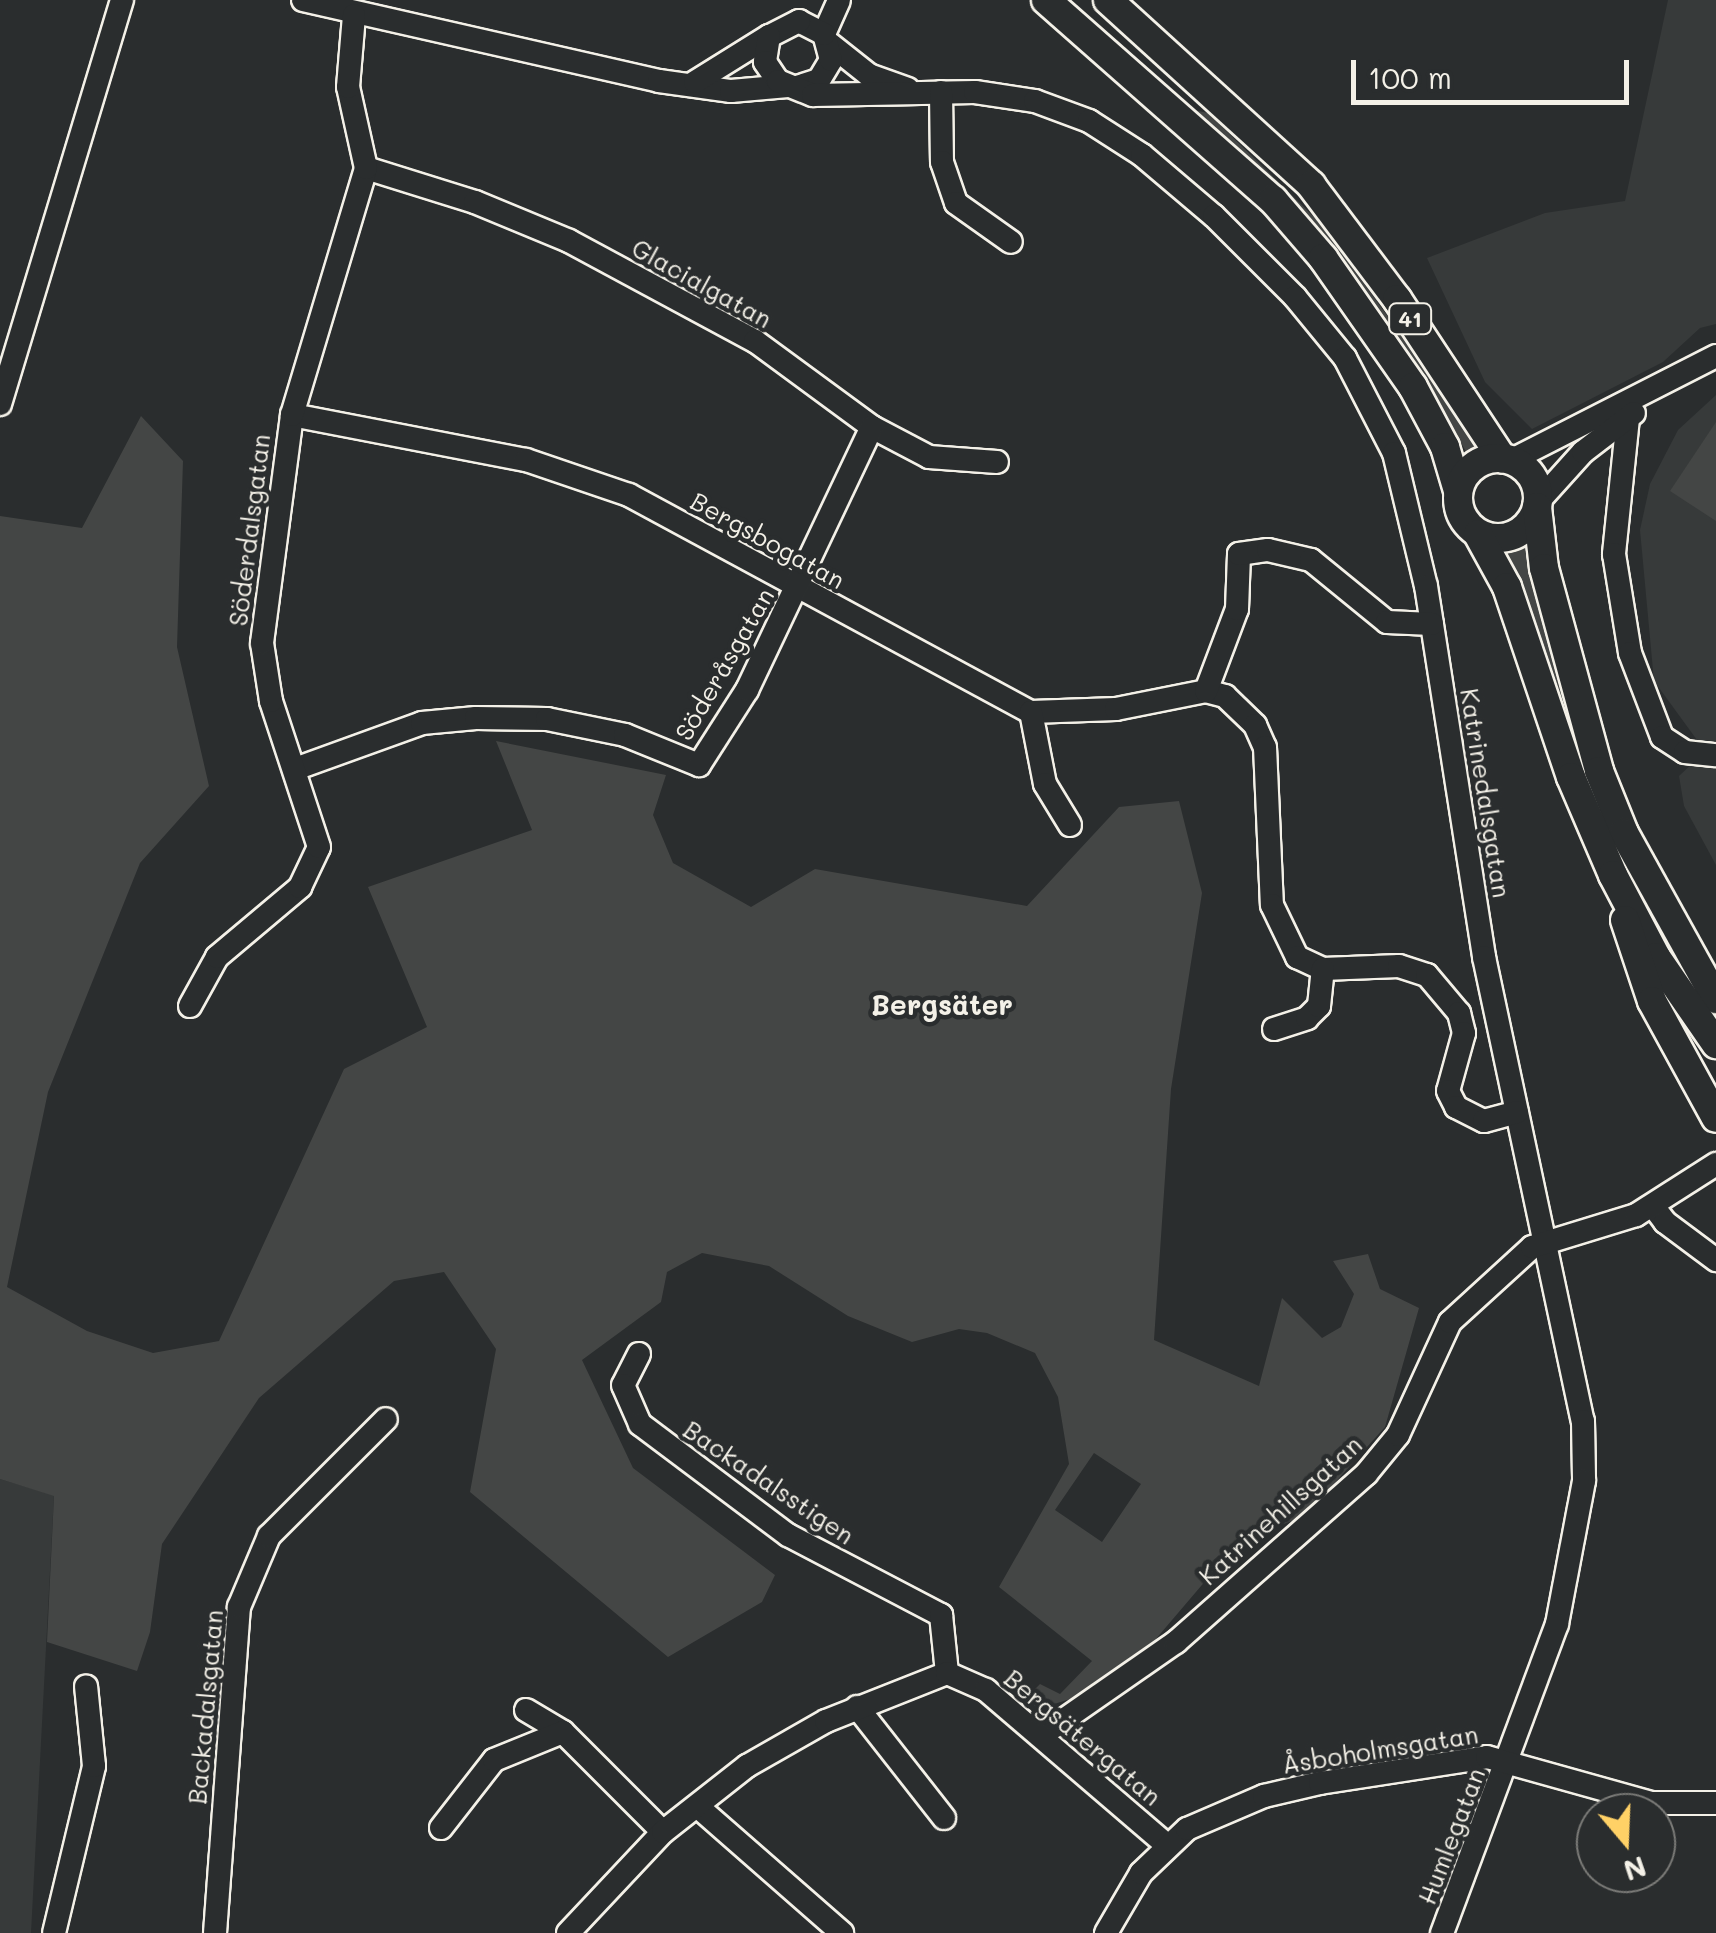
<!DOCTYPE html>
<html>
<head>
<meta charset="utf-8">
<style>
  body { margin:0 }
  #map { position:relative; width:1716px; height:1933px; overflow:hidden; background:#2a2d2e; font-family:Mali,sans-serif }
  div>[style] { position:absolute }
  .built>* { inset:0; background:#373a3a }
  .green>* { inset:0; background:#444645 }
  .roads { filter:drop-shadow(2px 0 #f4f1e8) drop-shadow(-2px 0 #f4f1e8) drop-shadow(0 2px #f4f1e8) drop-shadow(0 -2px #f4f1e8) }
  .minor>* { height:22px; margin:-11px; padding:0 11px; transform-origin:11px; border-radius:11px; background:#2a2d2e }
  .major>* { height:28px; margin:-14px; padding:0 14px; transform-origin:14px; border-radius:14px; background:#2a2d2e }
  .major>.ring { margin:-14px; padding:0; box-sizing:content-box; background:none; border:28px solid #2a2d2e; border-radius:50% }
  span { translate:-50% -50%; white-space:nowrap; text-align:center; line-height:1.15; -webkit-text-stroke:9px #2a2d2e; paint-order:stroke }
  .shield-label span { padding:2px 8px; background:#2a2d2e; border:2px solid; border-radius:8px; -webkit-text-stroke-width:0 }
  .shield-label { font-size:22px; color:#f4f1e8; font-weight:700 }
  .street-label { font-size:25px; color:#f4f1e8 }
  .neighbourhood-label { font-size:28px; color:#f4f1e8; font-weight:700 }
  .north { position:absolute; left:1576px; top:1793px; width:100px; height:100px; box-sizing:border-box; background:#2a2d2e; border:2px solid #7b7b78; border-radius:50%; rotate:161deg; font-size:28px; font-weight:700; line-height:40px; text-align:center; color:#f4f1e8 }
  .north::after { content:''; display:block; margin:auto; width:35px; height:45px; background:#ffd166; clip-path:polygon(50% 0,100% 100%,50% 72%,0 100%) }
  .scale { position:absolute; left:1351px; top:60px; width:278px; height:45px; box-sizing:border-box; border:5px solid #f4f1e8; border-top:0; padding-left:12px; font-size:30px; line-height:35px; white-space:nowrap; color:#f4f1e8; -webkit-text-stroke:8px #2a2d2e; paint-order:stroke }
</style>
</head>
<body>
<div id="map">
  <div class="built">
    <div style="clip-path:polygon(1668px 0,1716px 0,1716px 324px,1700px 328px,1663px 362px,1532px 429px,1485px 382px,1427px 258px,1545px 213px,1625px 201px)"></div>
    <div style="clip-path:polygon(1716px 395px,1716px 741px,1697px 740px,1654px 681px,1640px 530px,1650px 484px,1678px 430px)"></div>
    <div style="clip-path:polygon(1695px 761px,1716px 761px,1716px 865px,1684px 806px,1679px 776px)"></div>
    <div style="clip-path:polygon(0 1479px,54px 1495px,31px 1933px,0 1933px)"></div>
  </div>
  <div class="green">
    <div style="clip-path:polygon(1189px 109px,1208px 113px,1317px 220px,1486px 450px,1469px 457px,1415px 361px,1358px 281px,1281px 192px)"></div>
    <div style="clip-path:polygon(evenodd,141px 416px,183px 461px,177px 647px,209px 786px,140px 863px,48px 1092px,7px 1287px,87px 1331px,153px 1353px,219px 1341px,344px 1069px,427px 1027px,368px 887px,532px 830px,496px 741px,666px 775px,653px 815px,673px 863px,751px 907px,815px 869px,1027px 906px,1119px 807px,1179px 801px,1202px 893px,1171px 1089px,1154px 1340px,1259px 1386px,1282px 1298px,1322px 1338px,1341px 1327px,1354px 1294px,1333px 1261px,1368px 1254px,1380px 1289px,1419px 1308px,1385px 1427px,1304px 1517px,1242px 1538px,1155px 1640px,1080px 1696px,1038px 1709px,1026px 1698px,1040px 1684px,1060px 1694px,1092px 1661px,999px 1587px,1069px 1464px,1058px 1397px,1035px 1353px,987px 1333px,959px 1329px,912px 1342px,848px 1316px,769px 1266px,702px 1253px,667px 1272px,661px 1302px,582px 1360px,633px 1468px,775px 1575px,762px 1602px,668px 1657px,470px 1492px,496px 1349px,444px 1272px,394px 1281px,259px 1398px,162px 1544px,150px 1632px,137px 1671px,47px 1642px,54px 1496px,0 1479px,0 516px,82px 528px,141px 416px,1094px 1453px,1141px 1484px,1102px 1542px,1055px 1510px,1094px 1453px)"></div>
    <div style="clip-path:polygon(1716px 422px,1716px 521px,1670px 491px)"></div>
    <div style="clip-path:polygon(1528px 537px,1571px 714px,1622px 853px,1666px 943px,1716px 1013px,1716px 1032px,1647px 926px,1567px 739px,1503px 549px)"></div>
  </div>
  <div class="roads">
    <div class="minor">
      <div style="left:303px;top:0;width:365px;rotate:12.8deg"></div>
      <div style="left:659px;top:81px;width:73px;rotate:7.9deg"></div>
      <div style="left:731px;top:91px;width:57px;rotate:-5deg"></div>
      <div style="left:824px;top:34px;width:37px;rotate:-66deg"></div>
      <div style="left:830px;top:44px;width:50px;rotate:38.5deg"></div>
      <div style="left:869px;top:75px;width:41px;rotate:19.7deg"></div>
      <div style="left:695px;top:82px;width:87px;rotate:-31.9deg"></div>
      <div style="left:797px;top:87px;width:23px;rotate:-18deg"></div>
      <div style="left:819px;top:80px;width:23px;rotate:-59deg"></div>
      <div style="left:831px;top:60px;width:27px;rotate:-105deg"></div>
      <div style="left:824px;top:34px;width:28px;rotate:-153deg"></div>
      <div style="left:799px;top:21px;width:34px;rotate:153deg"></div>
      <div style="left:769px;top:36px;width:26px;rotate:99deg"></div>
      <div style="left:765px;top:62px;width:23px;rotate:56deg"></div>
      <div style="left:778px;top:81px;width:38px;rotate:22deg"></div>
      <div style="left:813px;top:95px;width:162px;rotate:-1.1deg"></div>
      <div style="left:975px;top:92px;width:61px;rotate:8.5deg"></div>
      <div style="left:1035px;top:101px;width:58px;rotate:20.3deg"></div>
      <div style="left:1089px;top:121px;width:63px;rotate:32.7deg"></div>
      <div style="left:1142px;top:155px;width:94px;rotate:40.3deg"></div>
      <div style="left:1214px;top:216px;width:115px;rotate:45deg"></div>
      <div style="left:1295px;top:297px;width:79px;rotate:50.7deg"></div>
      <div style="left:1345px;top:358px;width:107px;rotate:62.7deg"></div>
      <div style="left:1394px;top:453px;width:137px;rotate:76.5deg"></div>
      <div style="left:1426px;top:586px;width:376px;rotate:81.1deg"></div>
      <div style="left:1484px;top:957px;width:474px;rotate:78deg"></div>
      <div style="left:1583px;top:1421px;width:60px;rotate:89deg"></div>
      <div style="left:1584px;top:1481px;width:146px;rotate:100.7deg"></div>
      <div style="left:1557px;top:1624px;width:330px;rotate:110.4deg"></div>
      <div style="left:941px;top:92px;width:70px;rotate:89.2deg"></div>
      <div style="left:942px;top:162px;width:43px;rotate:71.1deg"></div>
      <div style="left:956px;top:203px;width:67px;rotate:35.3deg"></div>
      <div style="left:366px;top:168px;width:114px;rotate:17.3deg"></div>
      <div style="left:475px;top:202px;width:102px;rotate:22.5deg"></div>
      <div style="left:569px;top:241px;width:211px;rotate:28.3deg"></div>
      <div style="left:755px;top:341px;width:145px;rotate:36.3deg"></div>
      <div style="left:872px;top:427px;width:64px;rotate:27.8deg"></div>
      <div style="left:929px;top:457px;width:68px;rotate:4.2deg"></div>
      <div style="left:0;top:404px;width:422px;rotate:-73.2deg"></div>
      <div style="left:292px;top:415px;width:238px;rotate:10.9deg"></div>
      <div style="left:526px;top:460px;width:109px;rotate:18.8deg"></div>
      <div style="left:629px;top:495px;width:457px;rotate:28.4deg"></div>
      <div style="left:1031px;top:712px;width:85px;rotate:-2deg"></div>
      <div style="left:1116px;top:709px;width:92px;rotate:-11.3deg"></div>
      <div style="left:1206px;top:691px;width:20px;rotate:15deg"></div>
      <div style="left:1225px;top:696px;width:42px;rotate:44deg"></div>
      <div style="left:1255px;top:725px;width:24px;rotate:66deg"></div>
      <div style="left:1265px;top:747px;width:158px;rotate:87.5deg"></div>
      <div style="left:1272px;top:905px;width:58px;rotate:64.3deg"></div>
      <div style="left:1297px;top:957px;width:29px;rotate:25deg"></div>
      <div style="left:1323px;top:969px;width:76px;rotate:-2.3deg"></div>
      <div style="left:1399px;top:966px;width:29px;rotate:18deg"></div>
      <div style="left:1427px;top:975px;width:50px;rotate:49.9deg"></div>
      <div style="left:1459px;top:1013px;width:21px;rotate:76deg"></div>
      <div style="left:1464px;top:1033px;width:60px;rotate:105.4deg"></div>
      <div style="left:1448px;top:1091px;width:18px;rotate:63deg"></div>
      <div style="left:1456px;top:1107px;width:31px;rotate:27deg"></div>
      <div style="left:1484px;top:1121px;width:34px;rotate:-15deg"></div>
      <div style="left:1628px;top:418px;width:137px;rotate:95.9deg"></div>
      <div style="left:1614px;top:554px;width:100px;rotate:80.8deg"></div>
      <div style="left:1630px;top:653px;width:90px;rotate:69.1deg"></div>
      <div style="left:1662px;top:737px;width:27px;rotate:33deg"></div>
      <div style="left:1685px;top:752px;width:31px;rotate:6deg"></div>
      <div style="left:1512px;top:460px;width:229px;rotate:-27deg"></div>
      <div style="left:1538px;top:502px;width:67px;rotate:-48deg"></div>
      <div style="left:1583px;top:452px;width:64px;rotate:-37.4deg"></div>
      <div style="left:1206px;top:691px;width:88px;rotate:-69.3deg"></div>
      <div style="left:1237px;top:609px;width:55px;rotate:-87.9deg"></div>
      <div style="left:1239px;top:554px;width:29px;rotate:-8deg"></div>
      <div style="left:1268px;top:550px;width:44px;rotate:13.1deg"></div>
      <div style="left:1311px;top:560px;width:98px;rotate:39.2deg"></div>
      <div style="left:1387px;top:622px;width:45px;rotate:2.5deg"></div>
      <div style="left:1031px;top:712px;width:73px;rotate:79deg"></div>
      <div style="left:1045px;top:784px;width:48px;rotate:58.6deg"></div>
      <div style="left:295px;top:769px;width:135px;rotate:-19.9deg"></div>
      <div style="left:422px;top:723px;width:54px;rotate:-5.3deg"></div>
      <div style="left:476px;top:718px;width:71px;rotate:0.8deg"></div>
      <div style="left:547px;top:719px;width:80px;rotate:11.6deg"></div>
      <div style="left:625px;top:735px;width:80px;rotate:22.1deg"></div>
      <div style="left:699px;top:765px;width:89px;rotate:-57.4deg"></div>
      <div style="left:747px;top:690px;width:291px;rotate:-64.6deg"></div>
      <div style="left:190px;top:1006px;width:56px;rotate:-61.1deg"></div>
      <div style="left:217px;top:957px;width:109px;rotate:-40.1deg"></div>
      <div style="left:300px;top:887px;width:44px;rotate:-64.6deg"></div>
      <div style="left:319px;top:847px;width:154px;rotate:-108.2deg"></div>
      <div style="left:271px;top:701px;width:59px;rotate:-98.8deg"></div>
      <div style="left:262px;top:643px;width:230px;rotate:-82.5deg"></div>
      <div style="left:292px;top:415px;width:258px;rotate:-73.3deg"></div>
      <div style="left:366px;top:168px;width:83px;rotate:-102.5deg"></div>
      <div style="left:348px;top:87px;width:72px;rotate:-85.2deg"></div>
      <div style="left:1274px;top:1029px;width:35px;rotate:-18deg"></div>
      <div style="left:1307px;top:1018px;width:17px;rotate:-45deg"></div>
      <div style="left:1319px;top:1006px;width:37px;rotate:-84deg"></div>
      <div style="left:1653px;top:1206px;width:20px;rotate:53deg"></div>
      <div style="left:1665px;top:1222px;width:64px;rotate:36.7deg"></div>
      <div style="left:639px;top:1354px;width:35px;rotate:117deg"></div>
      <div style="left:623px;top:1385px;width:43px;rotate:66.4deg"></div>
      <div style="left:640px;top:1424px;width:185px;rotate:36.9deg"></div>
      <div style="left:788px;top:1535px;width:173px;rotate:27.6deg"></div>
      <div style="left:941px;top:1615px;width:58px;rotate:84.1deg"></div>
      <div style="left:857px;top:1707px;width:141px;rotate:51.9deg"></div>
      <div style="left:526px;top:1710px;width:43px;rotate:30.7deg"></div>
      <div style="left:563px;top:1732px;width:141px;rotate:45deg"></div>
      <div style="left:1042px;top:1735px;width:163px;rotate:-34.8deg"></div>
      <div style="left:1176px;top:1642px;width:254px;rotate:-41.5deg"></div>
      <div style="left:1366px;top:1474px;width:50px;rotate:-50.6deg"></div>
      <div style="left:1398px;top:1435px;width:124px;rotate:-65.3deg"></div>
      <div style="left:1450px;top:1322px;width:111px;rotate:-42.4deg"></div>
      <div style="left:1532px;top:1247px;width:109px;rotate:-17.1deg"></div>
      <div style="left:1636px;top:1215px;width:95px;rotate:-32.5deg"></div>
      <div style="left:697px;top:1806px;width:193px;rotate:41.2deg"></div>
      <div style="left:441px;top:1828px;width:86px;rotate:-52.1deg"></div>
      <div style="left:494px;top:1760px;width:74px;rotate:-22.1deg"></div>
      <div style="left:54px;top:1933px;width:172px;rotate:-76.5deg"></div>
      <div style="left:94px;top:1766px;width:80px;rotate:-95.7deg"></div>
      <div style="left:215px;top:1933px;width:327px;rotate:-85.8deg"></div>
      <div style="left:239px;top:1607px;width:77px;rotate:-67.1deg"></div>
      <div style="left:269px;top:1536px;width:165px;rotate:-45deg"></div>
      <div style="left:568px;top:1933px;width:139px;rotate:-46.8deg"></div>
      <div style="left:663px;top:1832px;width:107px;rotate:-38.2deg"></div>
      <div style="left:747px;top:1766px;width:91px;rotate:-29.7deg"></div>
      <div style="left:826px;top:1721px;width:130px;rotate:-21.6deg"></div>
      <div style="left:947px;top:1673px;width:43px;rotate:23.6deg"></div>
      <div style="left:986px;top:1690px;width:238px;rotate:40.6deg"></div>
      <div style="left:1106px;top:1933px;width:69px;rotate:-59.7deg"></div>
      <div style="left:1141px;top:1873px;width:64px;rotate:-43.7deg"></div>
      <div style="left:1187px;top:1829px;width:84px;rotate:-23.2deg"></div>
      <div style="left:1264px;top:1796px;width:57px;rotate:-13.1deg"></div>
      <div style="left:1320px;top:1783px;width:169px;rotate:-8.8deg"></div>
      <div style="left:1487px;top:1757px;width:171px;rotate:15.6deg"></div>
      <div style="left:1652px;top:1803px;width:64px"></div>
    </div>
    <div class="major">
      <div style="left:1046px;top:0;width:303px;rotate:41.4deg"></div>
      <div style="left:1273px;top:200px;width:77px;rotate:49.2deg"></div>
      <div style="left:1323px;top:258px;width:157px;rotate:55.1deg"></div>
      <div style="left:1413px;top:387px;width:68px;rotate:61.9deg"></div>
      <div style="left:1445px;top:447px;width:46px;rotate:73.5deg"></div>
      <div style="left:1108px;top:0;width:275px;rotate:42.3deg"></div>
      <div style="left:1311px;top:185px;width:143px;rotate:53deg"></div>
      <div style="left:1397px;top:299px;width:191px;rotate:56.6deg"></div>
      <div class="ring" style="left:1458px;top:458px;width:52px;height:52px"></div>
      <div style="left:1537px;top:507px;width:61px;rotate:83.5deg"></div>
      <div style="left:1544px;top:568px;width:210px;rotate:74.8deg"></div>
      <div style="left:1599px;top:771px;width:67px;rotate:68deg"></div>
      <div style="left:1624px;top:833px;width:190px;rotate:61deg"></div>
      <div style="left:1478px;top:534px;width:60px;rotate:61.3deg"></div>
      <div style="left:1507px;top:587px;width:200px;rotate:71.4deg"></div>
      <div style="left:1571px;top:777px;width:107px;rotate:66.8deg"></div>
      <div style="left:1613px;top:875px;width:93px;rotate:62.3deg"></div>
      <div style="left:1656px;top:957px;width:106px;rotate:55.4deg"></div>
      <div style="left:1625px;top:920px;width:85px;rotate:71.6deg"></div>
      <div style="left:1652px;top:1001px;width:133px;rotate:61.3deg"></div>
    </div>
  </div>
  <div class="shield-label">
    <span style="left:1410px;top:319px">41</span>
  </div>
  <div class="street-label">
    <span style="left:702px;top:283px;rotate:29deg">Glacialgatan</span>
    <span style="left:249px;top:530px;rotate:-83deg">Söderdalsgatan</span>
    <span style="left:768px;top:540px;rotate:29deg">Bergsbogatan</span>
    <span style="left:724px;top:664px;rotate:-60deg">Söderåsgatan</span>
    <span style="left:1486px;top:793px;rotate:81deg">Katrinedalsgatan</span>
    <span style="left:769px;top:1482px;rotate:34deg">Backadalsstigen</span>
    <span style="left:1280px;top:1510px;rotate:-42deg">Katrinehillsgatan</span>
    <span style="left:205px;top:1707px;rotate:-85deg">Backadalsgatan</span>
    <span style="left:1083px;top:1737px;rotate:40deg">Bergsätergatan</span>
    <span style="left:1380px;top:1749px;rotate:-9deg">Åsboholmsgatan</span>
    <span style="left:1451px;top:1836px;rotate:-69deg">Humlegatan</span>
  </div>
  <div class="neighbourhood-label">
    <span style="left:942px;top:1004px">Bergsäter</span>
  </div>
  <div class="north">N</div>
  <div class="scale">100 m</div>
</div>
</body>
</html>
